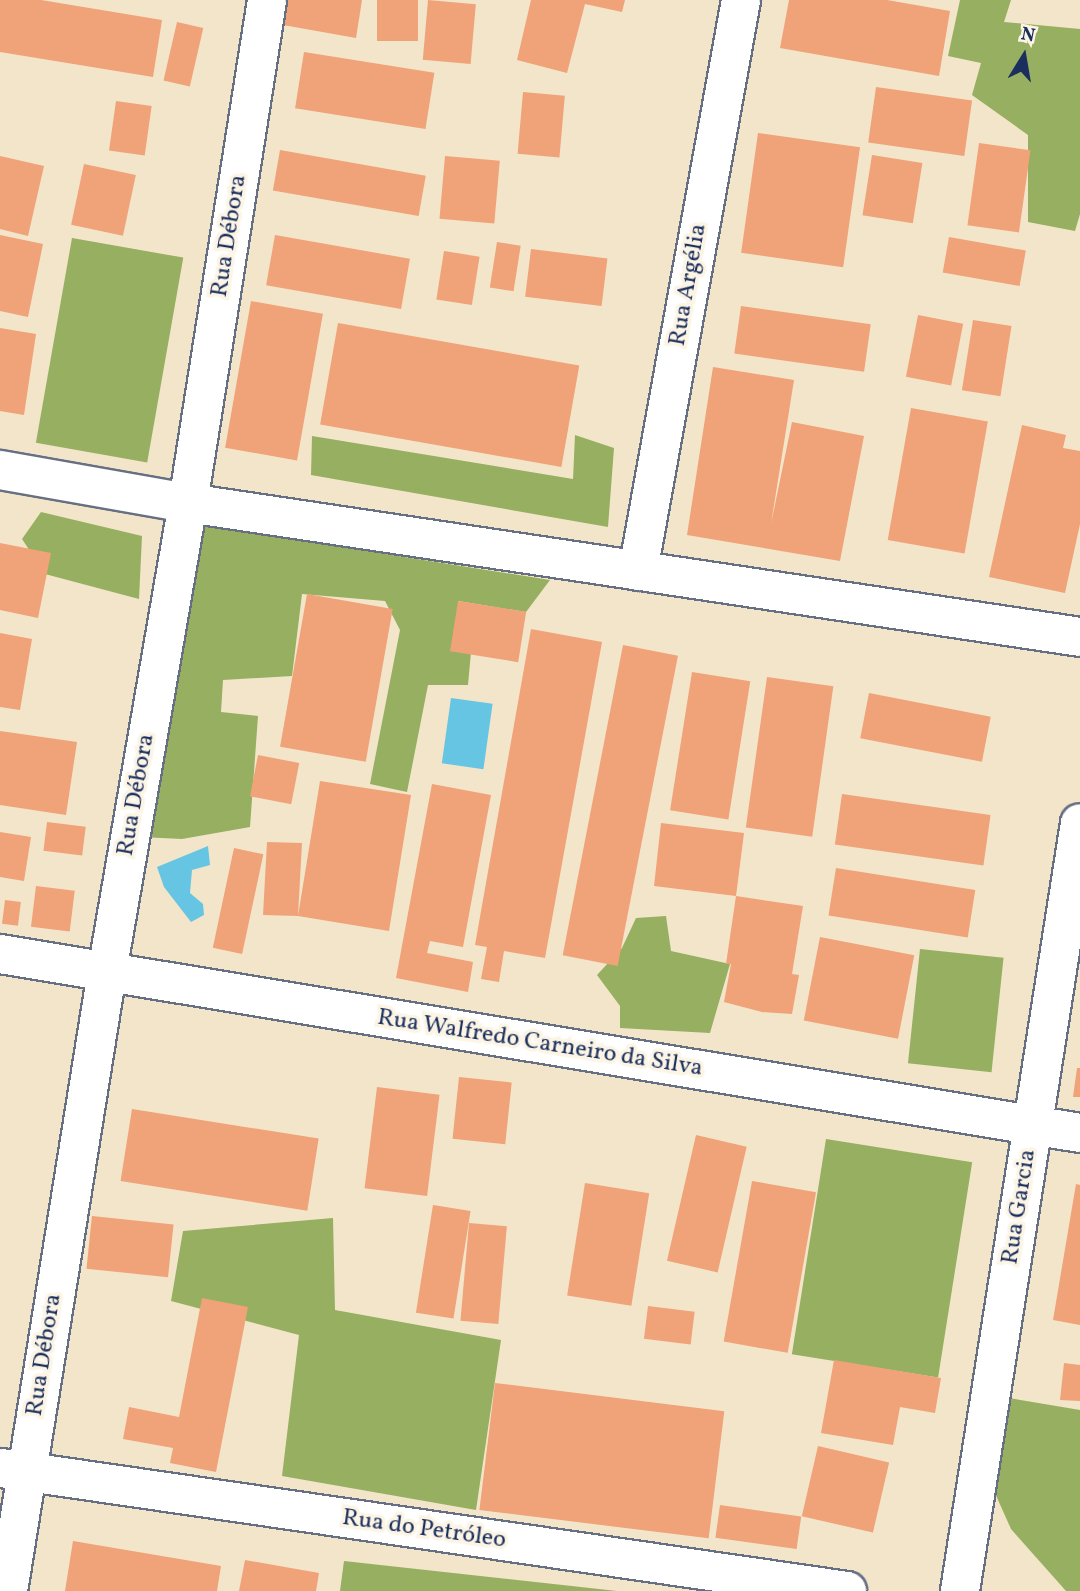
<!DOCTYPE html>
<html>
<head>
<meta charset="utf-8">
<style>
  body { margin:0 }
  #map { position:relative; width:1080px; height:1591px; overflow:hidden; background:#f3e5c9; font-family:Vollkorn,serif }
  div>[style] { position:absolute }
  .forest>* { inset:0; background:#96af60; transform-origin:0 0 }
  .water>* { inset:0; background:#65c5e3; transform-origin:0 0 }
  .building>* { inset:0; background:#f0a279; transform-origin:0 0 }
  .roads { filter:drop-shadow(2px 0 #676f83) drop-shadow(-2px 0 #676f83) drop-shadow(0 2px #676f83) drop-shadow(0 -2px #676f83) }
  .minor>* { height:38px; margin:-19px; padding:0 19px; transform-origin:19px; border-radius:19px; background:#fff }
  .major>* { height:38px; margin:-19px; padding:0 19px; transform-origin:19px; border-radius:19px; background:#fff }
  span { translate:-50% -50%; white-space:nowrap; text-align:center; line-height:1.15; -webkit-text-stroke:7px #fcf5e5; paint-order:stroke }
  .street-label { font-size:24px; color:#1b2f5e }
  .north { position:absolute; left:989px; top:21px; width:70px; height:70px; -webkit-text-stroke:5px #fcf5e5; paint-order:stroke; rotate:11deg; font-size:19px; font-weight:700; line-height:28px; text-align:center; color:#1b2f5e }
  .north::after { content:''; display:block; margin:auto; width:24px; height:32px; background:#1b2f5e; clip-path:polygon(50% 0,100% 100%,50% 72%,0 100%) }
</style>
</head>
<body>
<div id="map">
  <div class="forest">
    <div style="clip-path:polygon(960px 0,1011px 0,1004px 22px,1080px 29px,1080px 214px,1075px 231px,1028px 222px,1028px 135px,972px 95px,981px 63px,948px 56px)"></div>
    <div style="left:72px;top:238px;width:113px;height:208px;rotate:10deg"></div>
    <div style="clip-path:polygon(575px 435px,614px 448px,608px 527px,311px 475px,312px 436px,573px 479px)"></div>
    <div style="clip-path:polygon(41px 512px,142px 536px,139px 599px,45px 574px,22px 539px)"></div>
    <div style="clip-path:polygon(197px 524px,550px 580px,526px 612px,458px 601px,471px 652px,468px 685px,428px 685px,407px 792px,370px 784px,400px 630px,385px 601px,302px 594px,292px 676px,223px 680px,221px 712px,258px 716px,250px 827px,182px 839px,141px 837px)"></div>
    <div style="clip-path:polygon(666px 916px,671px 951px,730px 964px,710px 1033px,620px 1028px,620px 1006px,597px 975px,622px 948px,636px 918px)"></div>
    <div style="left:920px;top:949px;width:84px;height:115px;rotate:6deg"></div>
    <div style="left:826px;top:1139px;width:148px;height:218px;rotate:9deg"></div>
    <div style="clip-path:polygon(333px 1218px,335px 1310px,501px 1340px,476px 1510px,282px 1476px,299px 1335px,171px 1301px,183px 1231px)"></div>
    <div style="clip-path:polygon(1003px 1397px,1080px 1410px,1080px 1591px,1066px 1591px,1011px 1529px,990px 1482px)"></div>
    <div style="clip-path:polygon(344px 1561px,617px 1591px,340px 1591px)"></div>
  </div>
  <div class="water">
    <div style="left:451px;top:698px;width:42px;height:66px;rotate:8deg"></div>
    <div style="clip-path:polygon(208px 846px,210px 865px,192px 870px,190px 893px,203px 904px,204px 915px,191px 922px,164px 887px,157px 867px)"></div>
  </div>
  <div class="building">
    <div style="clip-path:polygon(0 0,41px 0,162px 20px,153px 77px,0 52px)"></div>
    <div style="clip-path:polygon(287px 0,362px 0,356px 38px,283px 25px)"></div>
    <div style="left:377px;top:0;width:41px;height:41px"></div>
    <div style="left:428px;top:0;width:48px;height:60px;rotate:5deg"></div>
    <div style="clip-path:polygon(531px 0,625px 0,622px 12px,585px 4px,567px 73px,517px 60px)"></div>
    <div style="clip-path:polygon(789px 0,887px 0,950px 11px,939px 76px,780px 48px)"></div>
    <div style="left:177px;top:22px;width:27px;height:60px;rotate:13deg"></div>
    <div style="left:304px;top:52px;width:132px;height:57px;rotate:9deg"></div>
    <div style="left:876px;top:87px;width:97px;height:56px;rotate:8deg"></div>
    <div style="left:523px;top:92px;width:42px;height:62px;rotate:5deg"></div>
    <div style="left:116px;top:101px;width:36px;height:50px;rotate:8deg"></div>
    <div style="left:758px;top:133px;width:103px;height:121px;rotate:8deg"></div>
    <div style="left:979px;top:143px;width:52px;height:83px;rotate:8deg"></div>
    <div style="left:280px;top:150px;width:148px;height:41px;rotate:10deg"></div>
    <div style="left:872px;top:155px;width:51px;height:61px;rotate:9deg"></div>
    <div style="clip-path:polygon(0 156px,44px 166px,28px 236px,0 229px)"></div>
    <div style="left:445px;top:156px;width:55px;height:63px;rotate:5deg"></div>
    <div style="left:84px;top:164px;width:53px;height:62px;rotate:12deg"></div>
    <div style="clip-path:polygon(0 235px,43px 244px,28px 317px,0 311px)"></div>
    <div style="left:275px;top:235px;width:137px;height:51px;rotate:10deg"></div>
    <div style="left:949px;top:237px;width:78px;height:36px;rotate:10deg"></div>
    <div style="left:497px;top:242px;width:24px;height:46px;rotate:9deg"></div>
    <div style="left:531px;top:249px;width:77px;height:48px;rotate:7deg"></div>
    <div style="left:444px;top:251px;width:36px;height:49px;rotate:9deg"></div>
    <div style="left:251px;top:301px;width:73px;height:149px;rotate:10deg"></div>
    <div style="left:741px;top:306px;width:131px;height:48px;rotate:8deg"></div>
    <div style="left:918px;top:315px;width:46px;height:63px;rotate:11deg"></div>
    <div style="left:973px;top:320px;width:39px;height:71px;rotate:9deg"></div>
    <div style="left:338px;top:323px;width:245px;height:103px;rotate:10deg"></div>
    <div style="clip-path:polygon(0 328px,36px 334px,24px 415px,0 411px)"></div>
    <div style="clip-path:polygon(713px 367px,794px 380px,771px 524px,792px 422px,864px 436px,840px 561px,687px 535px)"></div>
    <div style="left:911px;top:408px;width:78px;height:134px;rotate:10deg"></div>
    <div style="clip-path:polygon(1022px 425px,1066px 435px,1063px 448px,1080px 451px,1080px 524px,1065px 593px,989px 577px)"></div>
    <div style="clip-path:polygon(0 543px,51px 553px,38px 618px,0 610px)"></div>
    <div style="left:307px;top:594px;width:87px;height:155px;rotate:10deg"></div>
    <div style="left:458px;top:601px;width:69px;height:51px;rotate:9deg"></div>
    <div style="clip-path:polygon(531px 629px,602px 642px,545px 958px,504px 951px,499px 982px,481px 979px,487px 947px,475px 945px)"></div>
    <div style="clip-path:polygon(0 633px,32px 639px,20px 710px,0 707px)"></div>
    <div style="left:623px;top:645px;width:56px;height:316px;rotate:11deg"></div>
    <div style="left:692px;top:672px;width:59px;height:140px;rotate:9deg"></div>
    <div style="left:767px;top:677px;width:67px;height:152px;rotate:8deg"></div>
    <div style="left:869px;top:693px;width:124px;height:46px;rotate:11deg"></div>
    <div style="clip-path:polygon(0 731px,77px 742px,66px 815px,0 805px)"></div>
    <div style="left:258px;top:755px;width:42px;height:42px;rotate:11deg"></div>
    <div style="clip-path:polygon(320px 781px,411px 795px,389px 931px,298px 916px,263px 915px,267px 842px,302px 843px,298px 916px)"></div>
    <div style="clip-path:polygon(432px 784px,491px 795px,463px 947px,430px 941px,427px 953px,473px 962px,468px 992px,396px 978px)"></div>
    <div style="left:842px;top:794px;width:150px;height:51px;rotate:8deg"></div>
    <div style="left:47px;top:822px;width:39px;height:29px;rotate:7deg"></div>
    <div style="clip-path:polygon(661px 823px,744px 833px,736px 896px,803px 906px,792px 974px,799px 975px,792px 1014px,762px 1012px,724px 1002px,731px 964px,726px 964px,736px 896px,654px 886px)"></div>
    <div style="clip-path:polygon(0 832px,31px 837px,24px 881px,0 877px)"></div>
    <div style="left:234px;top:848px;width:30px;height:102px;rotate:12deg"></div>
    <div style="left:836px;top:868px;width:141px;height:48px;rotate:9deg"></div>
    <div style="left:36px;top:886px;width:39px;height:41px;rotate:7deg"></div>
    <div style="left:5px;top:900px;width:16px;height:24px;rotate:7deg"></div>
    <div style="left:820px;top:937px;width:96px;height:85px;rotate:11deg"></div>
    <div style="clip-path:polygon(1077px 1068px,1080px 1068px,1080px 1097px,1073px 1097px)"></div>
    <div style="left:459px;top:1077px;width:53px;height:62px;rotate:6deg"></div>
    <div style="left:377px;top:1087px;width:63px;height:102px;rotate:7deg"></div>
    <div style="left:132px;top:1109px;width:189px;height:73px;rotate:9deg"></div>
    <div style="left:696px;top:1135px;width:52px;height:129px;rotate:13deg"></div>
    <div style="left:752px;top:1181px;width:65px;height:163px;rotate:10deg"></div>
    <div style="left:585px;top:1183px;width:65px;height:114px;rotate:9deg"></div>
    <div style="clip-path:polygon(1076px 1184px,1080px 1185px,1080px 1325px,1053px 1320px)"></div>
    <div style="left:433px;top:1205px;width:38px;height:109px;rotate:9deg"></div>
    <div style="left:92px;top:1216px;width:82px;height:53px;rotate:6deg"></div>
    <div style="left:469px;top:1223px;width:38px;height:98px;rotate:5deg"></div>
    <div style="clip-path:polygon(202px 1298px,248px 1307px,216px 1472px,170px 1463px,173px 1448px,123px 1439px,129px 1407px,179px 1417px)"></div>
    <div style="left:648px;top:1306px;width:47px;height:33px;rotate:7deg"></div>
    <div style="clip-path:polygon(834px 1360px,941px 1378px,935px 1413px,900px 1407px,893px 1445px,821px 1433px)"></div>
    <div style="clip-path:polygon(1064px 1363px,1080px 1365px,1080px 1401px,1060px 1400px)"></div>
    <div style="left:495px;top:1383px;width:231px;height:128px;rotate:7deg"></div>
    <div style="left:818px;top:1446px;width:73px;height:72px;rotate:13deg"></div>
    <div style="left:720px;top:1505px;width:82px;height:33px;rotate:8deg"></div>
    <div style="clip-path:polygon(73px 1541px,221px 1566px,217px 1591px,65px 1591px)"></div>
    <div style="clip-path:polygon(245px 1560px,319px 1573px,316px 1591px,239px 1591px)"></div>
  </div>
  <div class="roads">
    <div class="minor">
      <div style="left:638px;top:571px;width:580px;rotate:-79.77deg"></div>
      <div style="left:1px;top:1468px;width:855px;rotate:8.27deg"></div>
      <div style="left:8px;top:1591px;width:627px;rotate:-80.91deg"></div>
      <div style="left:107px;top:972px;width:476px;rotate:-80.2deg"></div>
      <div style="left:188px;top:503px;width:509px;rotate:-81.07deg"></div>
      <div style="left:960px;top:1591px;width:777px;rotate:-81.12deg"></div>
    </div>
    <div class="major">
      <div style="left:0;top:470px;width:191px;rotate:10deg"></div>
      <div style="left:188px;top:503px;width:902px;rotate:8.54deg"></div>
      <div style="left:0;top:954px;width:1095px;rotate:9.41deg"></div>
    </div>
  </div>
  <div class="street-label">
    <span style="left:230px;top:236px;rotate:-81deg">Rua Débora</span>
    <span style="left:689px;top:285px;rotate:-80deg">Rua Argélia</span>
    <span style="left:137px;top:795px;rotate:-80deg">Rua Débora</span>
    <span style="left:540px;top:1044px;rotate:9deg">Rua Walfredo Carneiro da Silva</span>
    <span style="left:1020px;top:1207px;rotate:-81deg">Rua Garcia</span>
    <span style="left:45px;top:1355px;rotate:-81deg">Rua Débora</span>
    <span style="left:424px;top:1530px;rotate:8deg">Rua do Petróleo</span>
  </div>
  <div class="north">N</div>
</div>
</body>
</html>
